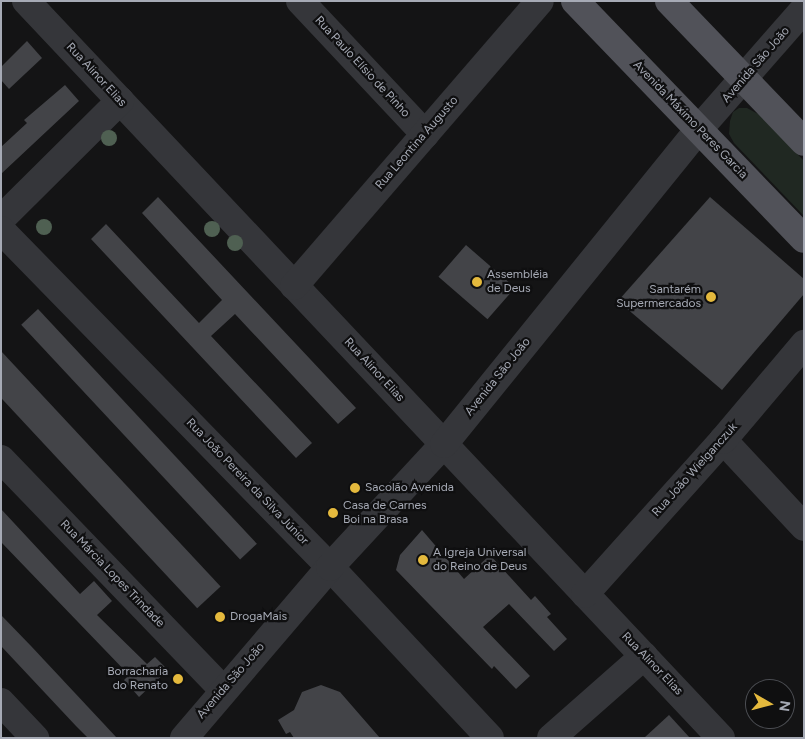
<!DOCTYPE html>
<html>
<head>
<meta charset="utf-8">
<style>
  body { margin:0 }
  #map { position:relative; width:805px; height:739px; overflow:hidden; background:#141415; font-family:Figtree,sans-serif }
  div>[style] { position:absolute }
  .green>* { inset:0; background:#202822 }
  .building>* { inset:0; background:#434448; transform-origin:0 0 }
  .minor>* { height:28px; margin:-14px; padding:0 14px; transform-origin:14px; border-radius:14px; background:#35363a }
  .major>* { height:28px; margin:-14px; padding:0 14px; transform-origin:14px; border-radius:14px; background:#515259 }
  .trees>* { width:16px; height:16px; margin:-8px; border-radius:50%; background:#4f6052 }
  .dots>* { width:14px; height:14px; translate:-50% -50%; box-sizing:border-box; border:2px solid #0f0f10; border-radius:50% }
  span { translate:-50% -50%; white-space:nowrap; text-align:center; line-height:1.15; -webkit-text-stroke:4.5px #0f0f10; paint-order:stroke }
  .street-label { font-size:12px; color:#a6aab5 }
  .poi-label { font-size:12px; color:#a6aab5 }
  .left { translate:0 -50%; text-align:left }
  .right { translate:-100% -50%; text-align:right }
  .frame { position:absolute; inset:0; border:2px solid #a6aab5; pointer-events:none }
  .north { position:absolute; left:745px; top:679px; width:50px; height:50px; box-sizing:border-box; background:#0f0f10; border:1px solid #4b4d52; border-radius:50%; rotate:98deg; font-size:14px; font-weight:700; line-height:20px; text-align:center; color:#a6aab5 }
  .north::after { content:''; display:block; margin:auto; width:18px; height:22px; background:#e4b93d; clip-path:polygon(50% 0,100% 100%,50% 72%,0 100%) }
</style>
</head>
<body>
<div id="map">
  <div class="green">
    <div style="clip-path:polygon(739px 108px,747px 108px,760px 115px,804px 161px,804px 216px,734px 143px,729px 134px,730px 121px,733px 112px)"></div>
  </div>
  <div class="building">
    <div style="clip-path:polygon(27px 41px,42px 58px,9px 89px,1px 80px,1px 67px)"></div>
    <div style="clip-path:polygon(65px 85px,79px 101px,1px 174px,1px 147px,27px 123px,24px 120px)"></div>
    <div style="clip-path:polygon(158px 197px,356px 408px,338px 424px,235px 314px,211px 336px,312px 443px,296px 458px,91px 239px,106px 224px,199px 323px,222px 300px,142px 213px)"></div>
    <div style="clip-path:polygon(710px 197px,804px 279px,804px 294px,722px 390px,618px 301px)"></div>
    <div style="left:466px;top:245px;width:65px;height:42px;rotate:41deg"></div>
    <div style="left:38px;top:309px;width:321px;height:23px;rotate:47deg"></div>
    <div style="left:1px;top:351px;width:322px;height:32px;rotate:47deg"></div>
    <div style="clip-path:polygon(1px 509px,80px 594px,94px 581px,112px 601px,97px 615px,147px 664px,155px 657px,168px 670px,139px 697px,124px 680px,129px 675px,1px 542px)"></div>
    <div style="clip-path:polygon(422px 530px,464px 579px,490px 555px,531px 600px,535px 596px,551px 614px,547px 617px,567px 639px,554px 651px,509px 604px,483px 627px,530px 676px,516px 689px,494px 666px,492px 669px,396px 570px,400px 555px)"></div>
    <div style="clip-path:polygon(1px 615px,31px 646px,117px 738px,88px 738px,76px 726px,1px 646px)"></div>
    <div style="clip-path:polygon(321px 685px,340px 692px,380px 738px,294px 738px,290px 732px,286px 734px,278px 720px,294px 710px,302px 692px)"></div>
    <div style="clip-path:polygon(669px 715px,690px 738px,644px 738px)"></div>
  </div>
  <div class="minor">
    <div style="left:26px;top:1px;width:1013px;rotate:46.68deg"></div>
    <div style="left:300px;top:1px;width:183px;rotate:46.8deg"></div>
    <div style="left:1px;top:219px;width:168px;rotate:-44.8deg"></div>
    <div style="left:1px;top:230px;width:471px;rotate:45.7deg"></div>
    <div style="left:330px;top:567px;width:234px;rotate:46.9deg"></div>
    <div style="left:294px;top:286px;width:376px;rotate:-49.2deg"></div>
    <div style="left:723px;top:440px;width:119px;rotate:47deg"></div>
    <div style="left:1px;top:459px;width:319px;rotate:46.1deg"></div>
    <div style="left:585px;top:594px;width:207px;rotate:-48.1deg"></div>
    <div style="left:723px;top:440px;width:126px;rotate:-49.8deg"></div>
    <div style="left:1px;top:702px;width:50px;rotate:46.6deg"></div>
    <div style="left:184px;top:738px;width:225px;rotate:-49.5deg"></div>
    <div style="left:330px;top:567px;width:168px;rotate:-47.2deg"></div>
    <div style="left:444px;top:444px;width:405px;rotate:-51deg"></div>
    <div style="left:699px;top:129px;width:159px;rotate:-48.8deg"></div>
    <div style="left:551px;top:738px;width:124px;rotate:-41.4deg"></div>
  </div>
  <div class="major">
    <div style="left:575px;top:1px;width:330px;rotate:46.1deg"></div>
    <div style="left:669px;top:1px;width:195px;rotate:46.2deg"></div>
  </div>
  <div class="trees">
    <div style="left:109px;top:138px"></div>
    <div style="left:44px;top:227px"></div>
    <div style="left:212px;top:229px"></div>
    <div style="left:235px;top:243px"></div>
  </div>
  <div class="dots">
    <div style="left:477px;top:282px;background:#e4b93d"></div>
    <div style="left:711px;top:297px;background:#e4b93d"></div>
    <div style="left:355px;top:488px;background:#e4b93d"></div>
    <div style="left:333px;top:513px;background:#e4b93d"></div>
    <div style="left:423px;top:560px;background:#e4b93d"></div>
    <div style="left:220px;top:617px;background:#e4b93d"></div>
    <div style="left:178px;top:679px;background:#e4b93d"></div>
  </div>
  <div class="street-label">
    <span style="left:756px;top:65px;rotate:-49deg">Avenida São João</span>
    <span style="left:362px;top:67px;rotate:47deg">Rua Paulo Elísio de Pinho</span>
    <span style="left:96px;top:75px;rotate:47deg">Rua Alinor Elias</span>
    <span style="left:690px;top:120px;rotate:46deg">Avenida Máximo Peres Garcia</span>
    <span style="left:417px;top:143px;rotate:-49deg">Rua Leontina Augusto</span>
    <span style="left:374px;top:370px;rotate:47deg">Rua Alinor Elias</span>
    <span style="left:498px;top:377px;rotate:-51deg">Avenida São João</span>
    <span style="left:695px;top:470px;rotate:-48deg">Rua João Wielganczuk</span>
    <span style="left:247px;top:482px;rotate:46deg">Rua João Pereira da Silva Júnior</span>
    <span style="left:112px;top:574px;rotate:46deg">Rua Márcia Lopes Trindade</span>
    <span style="left:652px;top:664px;rotate:46deg">Rua Alinor Elias</span>
    <span style="left:231px;top:681px;rotate:-49deg">Avenida São João</span>
  </div>
  <div class="poi-label">
    <span class="left" style="left:487px;top:282px">Assembléia<br>de Deus</span>
    <span class="right" style="left:701px;top:297px">Santarém<br>Supermercados</span>
    <span class="left" style="left:365px;top:488px">Sacolão Avenida</span>
    <span class="left" style="left:343px;top:513px">Casa de Carnes<br>Boi na Brasa</span>
    <span class="left" style="left:433px;top:560px">A Igreja Universal<br>do Reino de Deus</span>
    <span class="left" style="left:230px;top:617px">DrogaMais</span>
    <span class="right" style="left:168px;top:679px">Borracharia<br>do Renato</span>
  </div>
  <div class="frame"></div>
  <div class="north">N</div>
</div>
</body>
</html>
